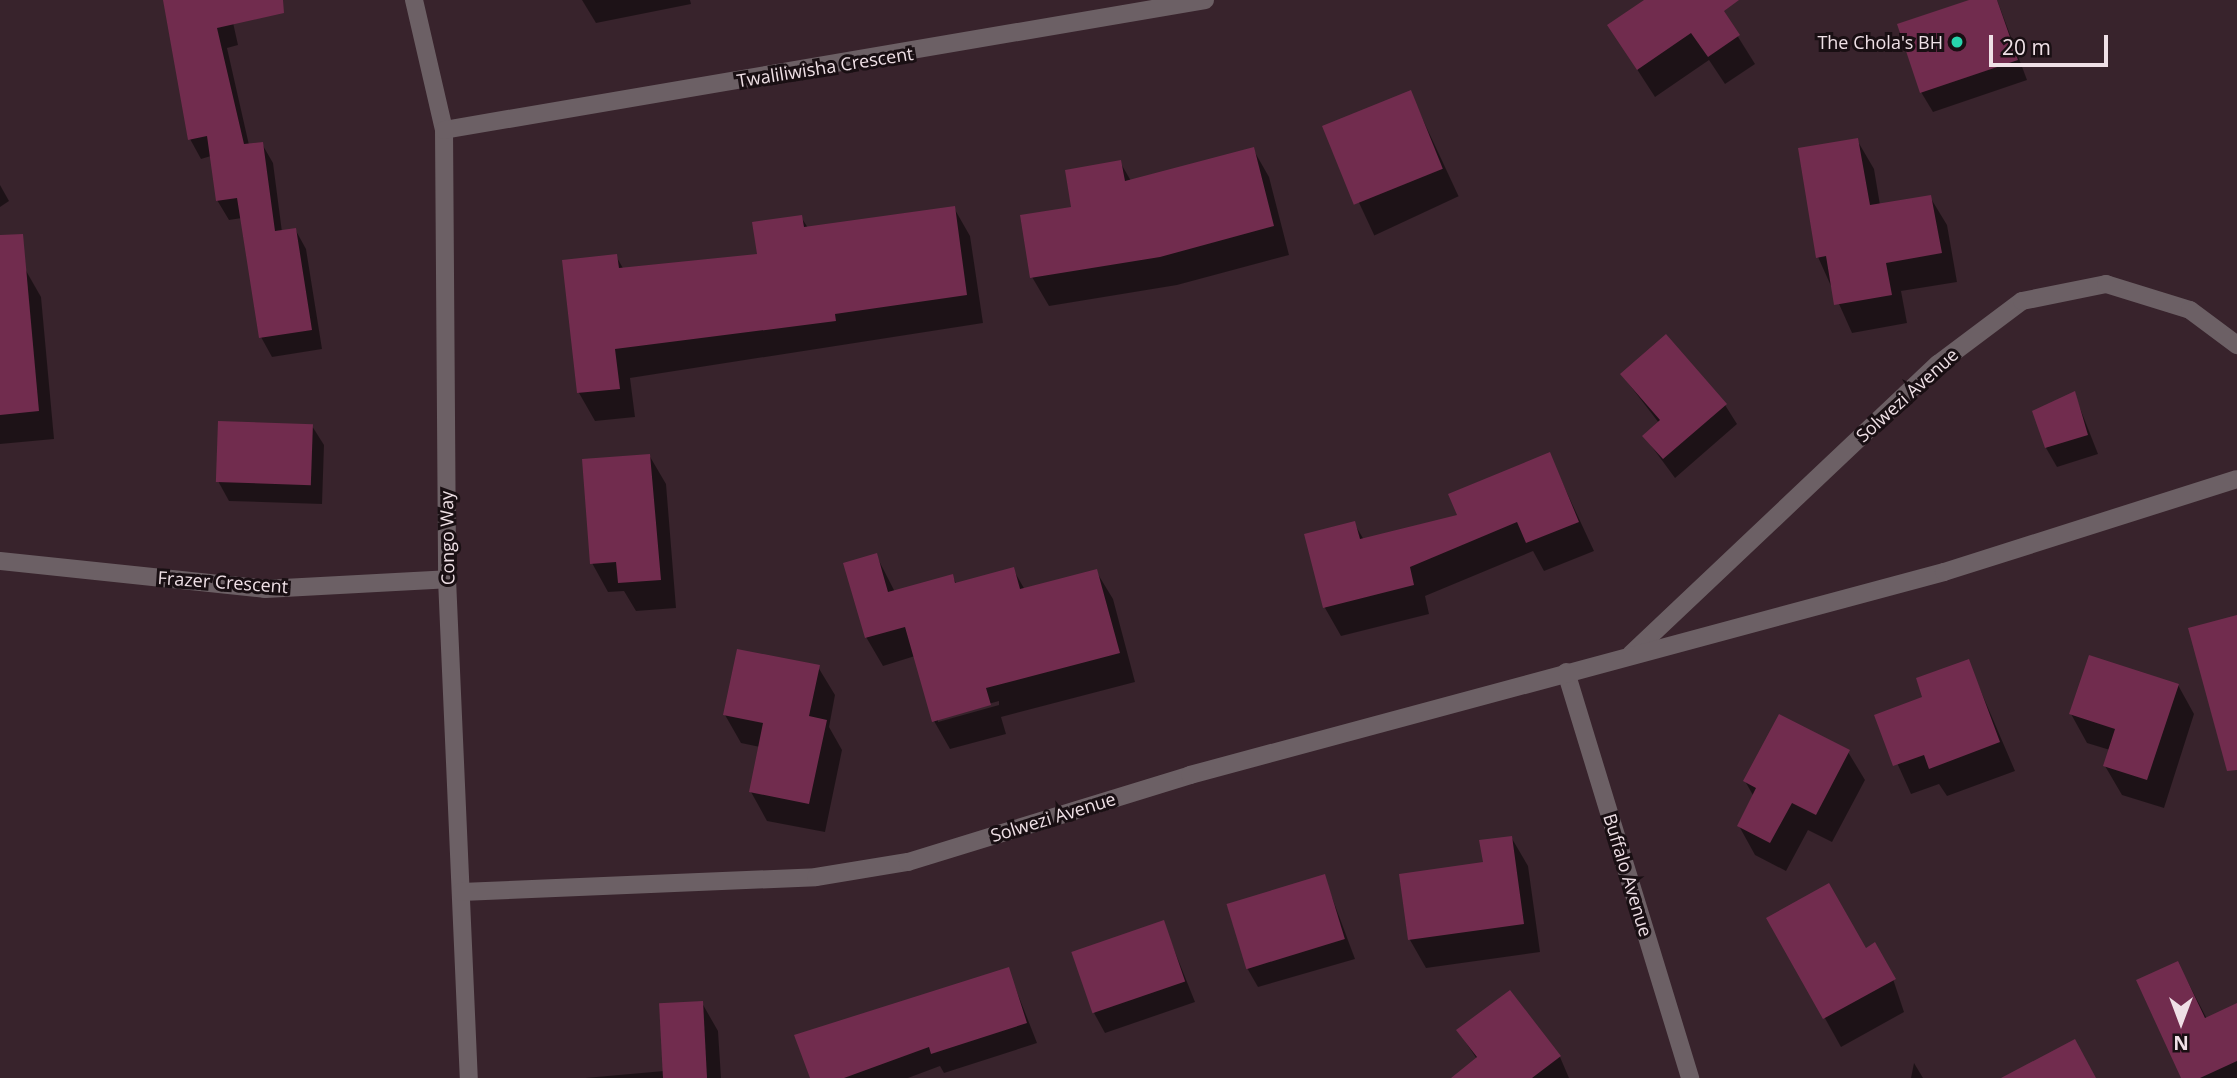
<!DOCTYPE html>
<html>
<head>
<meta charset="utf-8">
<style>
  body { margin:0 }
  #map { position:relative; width:2237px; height:1078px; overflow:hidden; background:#38232c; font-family:"Open Sans",sans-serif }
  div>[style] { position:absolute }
  .shadow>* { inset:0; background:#0007; transform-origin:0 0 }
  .building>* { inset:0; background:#712c4e; transform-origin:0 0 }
  .street>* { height:18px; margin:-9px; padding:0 9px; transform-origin:9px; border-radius:9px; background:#6c6065 }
  .dots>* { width:19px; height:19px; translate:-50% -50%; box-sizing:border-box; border:4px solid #190f13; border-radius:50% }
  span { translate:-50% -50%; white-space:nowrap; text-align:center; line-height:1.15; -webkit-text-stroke:6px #190f13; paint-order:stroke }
  .poi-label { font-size:18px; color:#efe0e6 }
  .right { translate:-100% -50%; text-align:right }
  .street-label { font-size:18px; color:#efe0e6 }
  .north { position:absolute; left:2146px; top:987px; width:70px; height:70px; -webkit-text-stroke:5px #190f13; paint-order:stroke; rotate:180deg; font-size:19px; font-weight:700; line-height:28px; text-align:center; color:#efe0e6 }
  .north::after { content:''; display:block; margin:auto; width:24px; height:32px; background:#efe0e6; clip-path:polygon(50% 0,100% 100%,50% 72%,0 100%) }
  .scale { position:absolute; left:1989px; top:35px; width:119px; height:32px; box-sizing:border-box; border:4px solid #efe0e6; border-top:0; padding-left:9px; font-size:21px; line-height:24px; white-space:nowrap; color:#efe0e6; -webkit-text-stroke:5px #190f13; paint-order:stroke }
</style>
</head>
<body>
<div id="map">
  <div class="shadow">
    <div style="clip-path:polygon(165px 0,228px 0,238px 45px,227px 48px,249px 145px,262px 144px,273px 163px,282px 232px,295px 229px,306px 249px,322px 349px,272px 357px,261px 337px,242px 218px,229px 220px,217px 200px,211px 156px,201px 159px,190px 139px)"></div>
    <div style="clip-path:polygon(582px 0,690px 0,691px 4px,596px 23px)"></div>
    <div style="clip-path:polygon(1647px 0,1715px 0,1755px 64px,1725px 84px,1709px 60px,1655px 97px,1609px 26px)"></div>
    <div style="clip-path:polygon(1975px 0,1997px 0,2027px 80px,1933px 112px,1921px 92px)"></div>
    <div style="left:1410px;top:92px;width:115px;height:93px;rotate:65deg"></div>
    <div style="clip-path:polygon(1857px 140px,1874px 169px,1880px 205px,1930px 197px,1947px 225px,1957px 282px,1901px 291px,1907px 323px,1852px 333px,1818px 257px)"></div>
    <div style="clip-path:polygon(1253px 149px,1269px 177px,1289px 255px,1177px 285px,1049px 306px,1032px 277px,1073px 208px,1120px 162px,1131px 181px)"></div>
    <div style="clip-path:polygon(0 185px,9px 201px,0 207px)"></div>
    <div style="clip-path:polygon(954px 208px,970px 236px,983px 323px,630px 378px,635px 417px,595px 421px,579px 393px,616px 256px,624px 270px,758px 255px,801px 217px,808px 228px)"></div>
    <div style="clip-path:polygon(25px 269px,41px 297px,54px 439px,0 444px,0 271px)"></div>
    <div style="clip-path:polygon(1622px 375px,1725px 405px,1737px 424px,1675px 478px,1644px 436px,1659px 423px)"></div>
    <div style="clip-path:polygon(2074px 393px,2098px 454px,2057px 467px,2046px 448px)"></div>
    <div style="clip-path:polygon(312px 426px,324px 445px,322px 504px,229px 501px,218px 481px)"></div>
    <div style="clip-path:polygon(1549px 454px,1594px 551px,1544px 571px,1533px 551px,1425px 596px,1429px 614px,1341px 636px,1325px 608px,1354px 523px,1364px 540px,1460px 516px)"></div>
    <div style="clip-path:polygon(649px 455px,666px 484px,676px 608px,636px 611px,624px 591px,608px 592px,592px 563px)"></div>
    <div style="clip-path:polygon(evenodd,876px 555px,895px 592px,952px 576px,957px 585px,1013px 569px,1025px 590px,1096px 571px,1113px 599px,1135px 682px,1001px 717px,1006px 734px,950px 749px,934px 721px,915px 656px,883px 666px,866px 637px,876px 555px,999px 701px,999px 705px,938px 722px,938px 718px,999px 701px)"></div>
    <div style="clip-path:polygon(1968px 661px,2015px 771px,1947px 796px,1939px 784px,1911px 794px,1876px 716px,1925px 698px)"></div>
    <div style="clip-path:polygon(818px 667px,835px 695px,829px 727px,842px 750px,825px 832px,767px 821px,751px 792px,760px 747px,741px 743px,725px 715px)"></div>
    <div style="clip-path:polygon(2178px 685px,2194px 714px,2164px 808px,2122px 795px,2105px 766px,2110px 750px,2087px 743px,2071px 714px)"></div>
    <div style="clip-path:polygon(1848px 752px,1865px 780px,1832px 842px,1808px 830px,1786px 871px,1755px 855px,1739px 826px,1754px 797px,1745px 781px)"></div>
    <div style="clip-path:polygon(1511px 837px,1528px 866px,1540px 952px,1426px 968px,1410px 940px,1401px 875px,1485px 863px)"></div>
    <div style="clip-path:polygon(1324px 876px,1355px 959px,1258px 987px,1247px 968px)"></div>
    <div style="clip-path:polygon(1769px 918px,1865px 951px,1891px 973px,1904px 1012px,1841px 1047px)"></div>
    <div style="clip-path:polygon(1163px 922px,1195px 1002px,1105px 1033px,1094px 1013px)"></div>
    <div style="clip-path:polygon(2178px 963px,2207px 1019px,2237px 1005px,2237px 1078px,2183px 1078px)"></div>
    <div style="clip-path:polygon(1008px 969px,1037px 1043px,944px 1073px,940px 1066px,908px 1078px,812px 1078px)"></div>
    <div style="clip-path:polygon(1510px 992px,1560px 1057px,1569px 1078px,1473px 1078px,1477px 1059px,1458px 1031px)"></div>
    <div style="clip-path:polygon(702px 1003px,718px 1031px,721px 1078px,585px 1078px,664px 1071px)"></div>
    <div style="clip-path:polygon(1914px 1063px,1923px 1078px,1911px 1078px)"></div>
  </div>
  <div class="building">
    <div style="clip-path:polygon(163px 0,283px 0,284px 13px,217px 28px,244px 144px,263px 142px,275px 231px,296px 228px,312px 330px,259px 338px,237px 198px,216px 201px,207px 136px,188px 140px)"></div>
    <div style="clip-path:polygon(1644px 0,1739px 0,1724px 11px,1740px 35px,1708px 57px,1691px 33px,1637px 70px,1607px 25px)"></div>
    <div style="clip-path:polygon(1969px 0,1997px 0,2018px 60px,1920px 93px,1897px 24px)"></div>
    <div style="left:1411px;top:90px;width:85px;height:96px;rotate:68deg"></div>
    <div style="clip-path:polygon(1858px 138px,1870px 205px,1931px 195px,1942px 253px,1886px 263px,1892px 295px,1834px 305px,1826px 256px,1816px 258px,1798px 148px)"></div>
    <div style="clip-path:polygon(1254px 147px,1274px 226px,1160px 257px,1030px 278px,1020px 215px,1071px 207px,1065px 170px,1121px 160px,1125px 181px)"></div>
    <div style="clip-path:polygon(955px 206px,967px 295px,835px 314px,836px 321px,615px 349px,620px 389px,577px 393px,562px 260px,617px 254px,619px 268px,757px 254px,752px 222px,802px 215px,804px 227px)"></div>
    <div style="clip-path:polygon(23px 234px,39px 411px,0 415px,0 235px)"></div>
    <div style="clip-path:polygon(1666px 334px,1727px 404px,1663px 459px,1642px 436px,1660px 420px,1620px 374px)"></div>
    <div style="clip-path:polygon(2075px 391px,2088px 435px,2045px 448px,2032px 411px)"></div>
    <div style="left:218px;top:421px;width:95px;height:61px;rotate:2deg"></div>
    <div style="clip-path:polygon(1550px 452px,1579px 522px,1526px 543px,1517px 522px,1410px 567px,1414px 585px,1323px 608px,1304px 534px,1355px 521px,1360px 539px,1457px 515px,1448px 494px)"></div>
    <div style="clip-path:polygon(650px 454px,661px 580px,618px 583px,616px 562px,590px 564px,582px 459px)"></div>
    <div style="clip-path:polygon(877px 553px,888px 592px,953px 574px,955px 583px,1014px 567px,1020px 589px,1097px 569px,1120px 653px,986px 688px,991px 705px,932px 722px,905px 627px,865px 638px,843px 563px)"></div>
    <div style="clip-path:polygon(2237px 615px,2237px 770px,2227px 771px,2188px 628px)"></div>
    <div style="clip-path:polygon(737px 649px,820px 665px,809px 716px,827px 720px,809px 804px,749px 792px,763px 723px,723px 715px)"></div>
    <div style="clip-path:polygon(2089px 655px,2179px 684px,2147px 780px,2103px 766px,2115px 729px,2069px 714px)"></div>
    <div style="clip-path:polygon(1969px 659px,2000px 742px,1929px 769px,1924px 755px,1893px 766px,1874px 715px,1922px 697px,1916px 678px)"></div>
    <div style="clip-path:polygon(1779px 714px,1850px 750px,1816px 815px,1792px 803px,1770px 843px,1737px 826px,1756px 788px,1743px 781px)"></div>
    <div style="clip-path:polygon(1512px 836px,1524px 924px,1408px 940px,1399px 874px,1483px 862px,1479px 840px)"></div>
    <div style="left:1325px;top:874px;width:68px;height:103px;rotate:73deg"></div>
    <div style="clip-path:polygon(1829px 883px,1866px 948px,1875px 942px,1896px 979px,1823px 1019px,1766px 918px)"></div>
    <div style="left:1164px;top:920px;width:65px;height:98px;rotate:71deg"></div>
    <div style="clip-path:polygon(2178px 961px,2205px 1018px,2237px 1003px,2237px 1061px,2200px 1078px,2181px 1078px,2136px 980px)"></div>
    <div style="clip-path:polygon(1009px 967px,1027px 1023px,931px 1054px,929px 1047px,844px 1078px,810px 1078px,794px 1035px)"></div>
    <div style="clip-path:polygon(1510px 990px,1561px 1056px,1532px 1078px,1451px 1078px,1477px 1057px,1456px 1030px)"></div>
    <div style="left:703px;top:1001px;width:77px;height:44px;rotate:87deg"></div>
    <div style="clip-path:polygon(2075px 1039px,2096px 1078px,2001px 1078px)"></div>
  </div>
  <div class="street">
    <div style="left:414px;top:0;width:133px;rotate:77deg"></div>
    <div style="left:444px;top:130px;width:449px;rotate:89.6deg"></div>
    <div style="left:447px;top:579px;width:499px;rotate:87.5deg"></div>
    <div style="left:444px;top:130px;width:772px;rotate:-9.69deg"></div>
    <div style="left:0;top:561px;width:266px;rotate:6deg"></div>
    <div style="left:265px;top:589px;width:182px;rotate:-3.1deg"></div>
    <div style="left:1631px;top:654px;width:422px;rotate:-43.4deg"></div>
    <div style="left:1938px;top:364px;width:105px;rotate:-36.9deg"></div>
    <div style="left:2022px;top:301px;width:86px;rotate:-11.4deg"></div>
    <div style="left:2106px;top:284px;width:88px;rotate:17.2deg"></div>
    <div style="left:2190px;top:310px;width:59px;rotate:36.7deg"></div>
    <div style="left:1566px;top:672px;width:425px;rotate:73deg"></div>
    <div style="left:461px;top:892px;width:355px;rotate:-2.4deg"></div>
    <div style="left:816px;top:877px;width:93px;rotate:-9.3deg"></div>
    <div style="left:908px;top:862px;width:295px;rotate:-17.1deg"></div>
    <div style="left:1190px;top:775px;width:781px;rotate:-15.07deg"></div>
    <div style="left:1944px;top:572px;width:307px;rotate:-17.6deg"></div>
  </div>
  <div class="dots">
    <div style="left:1957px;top:42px;background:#27d5ad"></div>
  </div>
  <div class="poi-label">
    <span class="right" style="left:1943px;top:42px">The Chola's BH</span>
  </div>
  <div class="street-label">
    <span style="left:825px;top:67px;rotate:-9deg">Twaliliwisha Crescent</span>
    <span style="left:1907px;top:395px;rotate:-42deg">Solwezi Avenue</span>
    <span style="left:447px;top:538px;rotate:-91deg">Congo Way</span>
    <span style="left:223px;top:582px;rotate:4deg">Frazer Crescent</span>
    <span style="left:1053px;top:817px;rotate:-17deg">Solwezi Avenue</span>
    <span style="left:1628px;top:875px;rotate:73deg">Buffalo Avenue</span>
  </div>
  <div class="north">N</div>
  <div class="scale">20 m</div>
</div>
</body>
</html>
